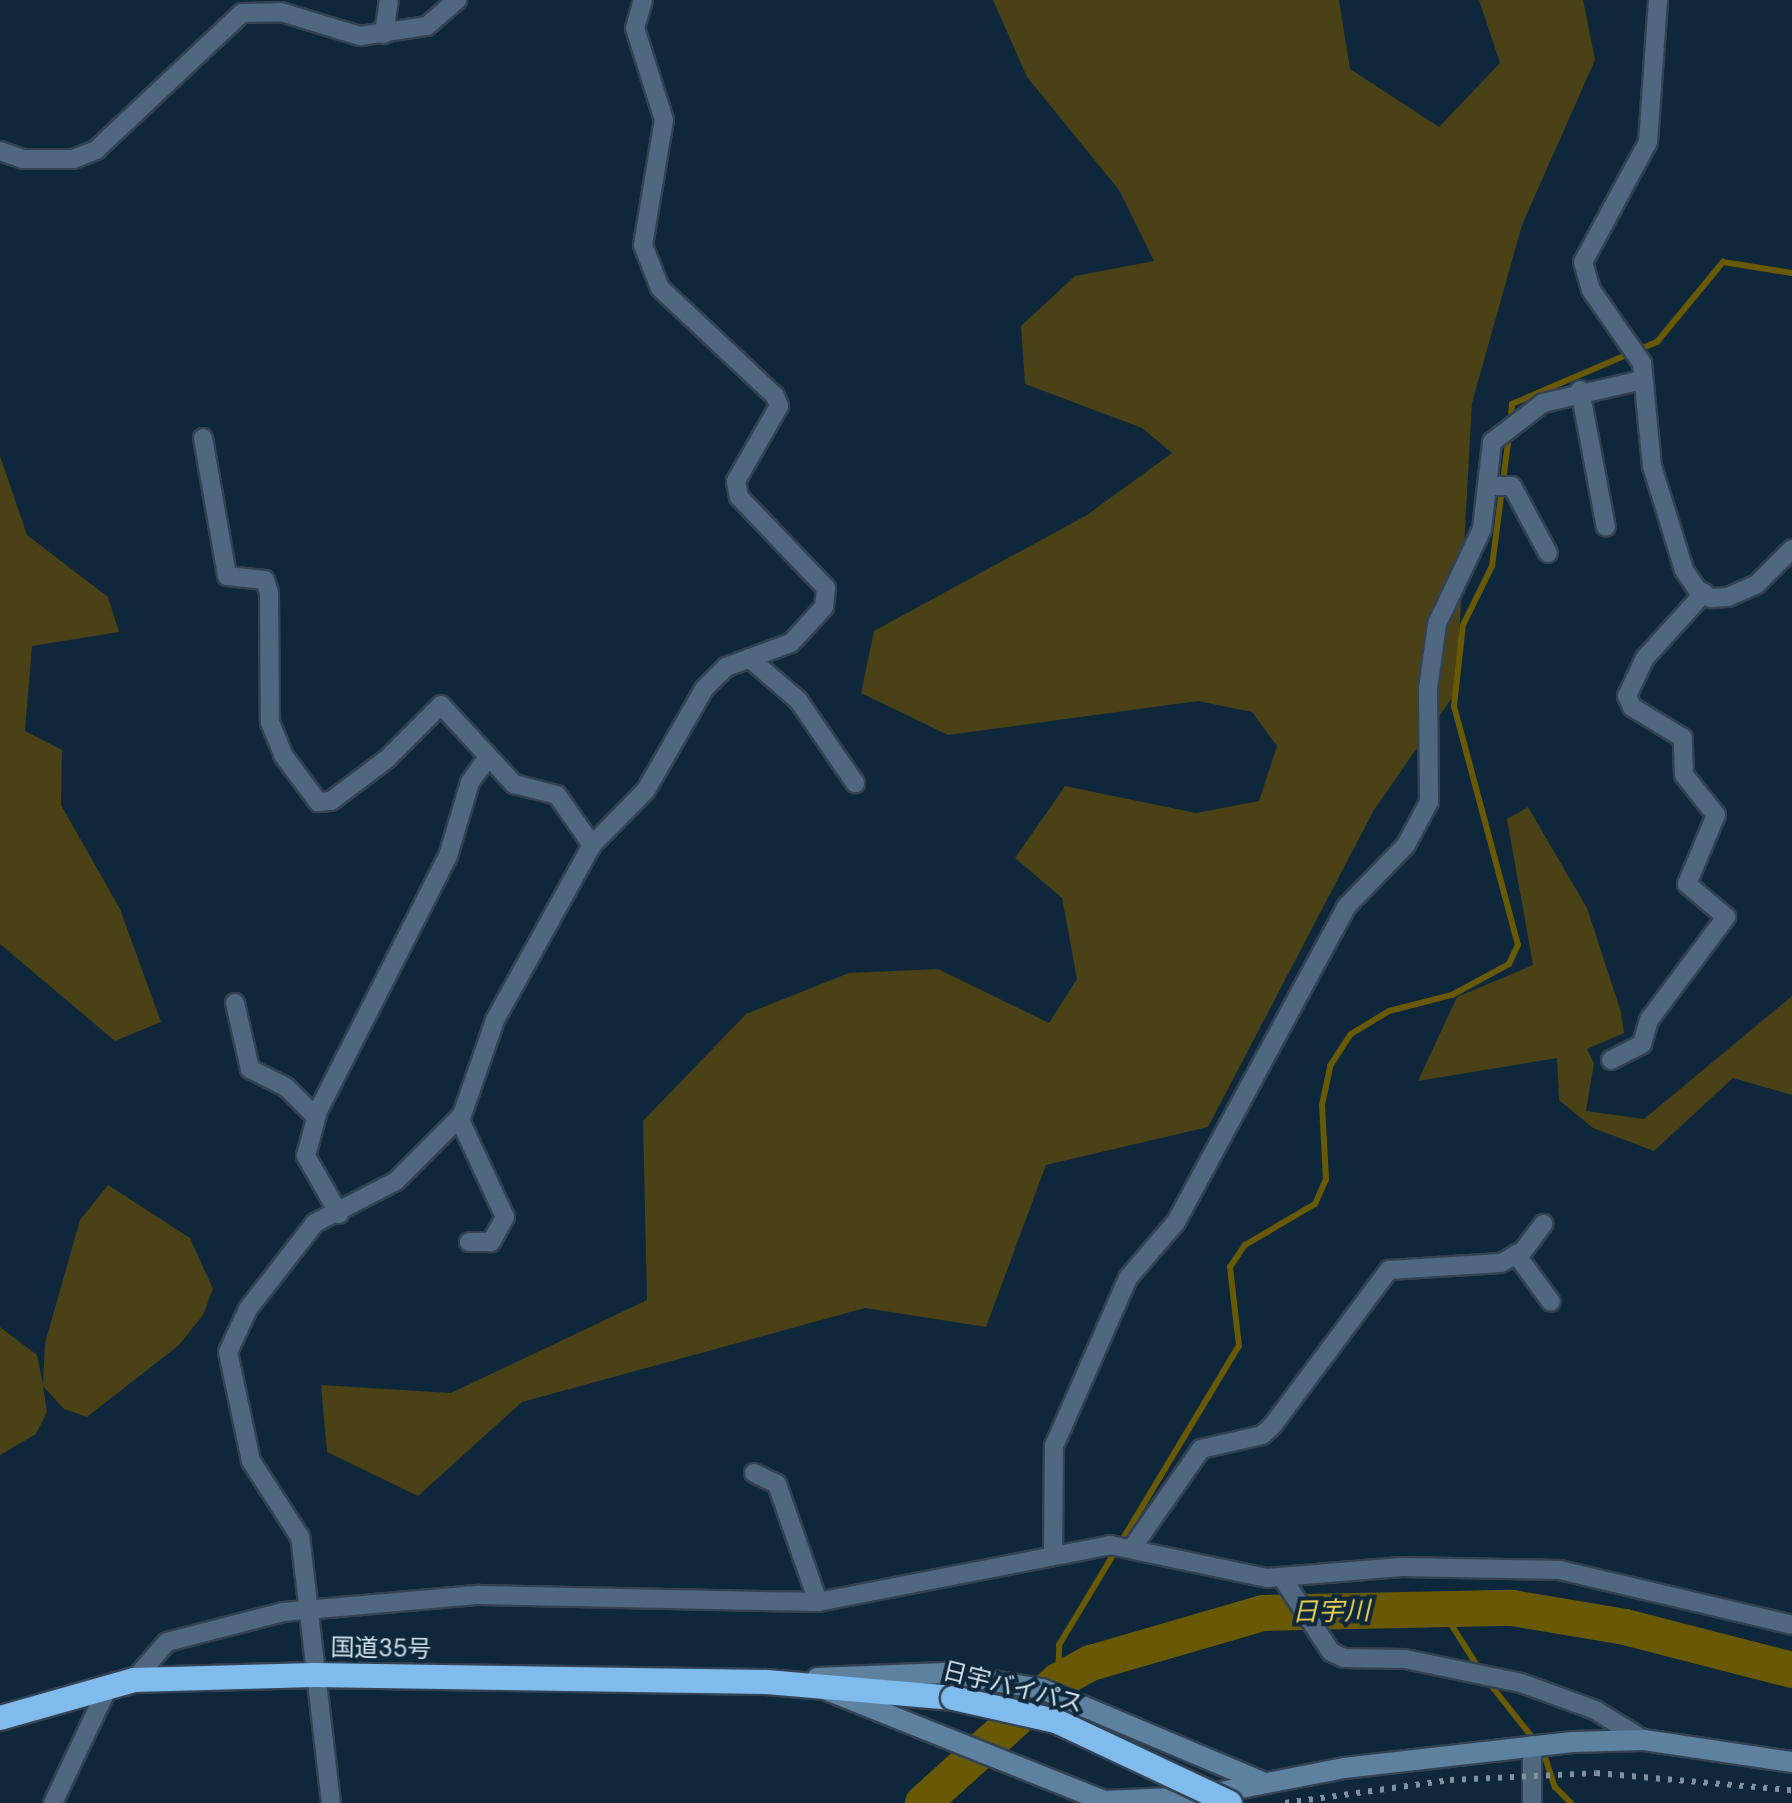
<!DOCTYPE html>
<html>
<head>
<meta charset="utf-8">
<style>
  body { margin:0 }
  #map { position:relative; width:1792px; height:1803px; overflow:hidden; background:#0e273a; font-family:"DM Sans","Noto Sans JP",sans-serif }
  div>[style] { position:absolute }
  .green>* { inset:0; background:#4a4116 }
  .stream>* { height:6px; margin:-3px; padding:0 3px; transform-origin:3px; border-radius:3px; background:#695904 }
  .river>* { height:36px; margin:-18px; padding:0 18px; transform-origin:18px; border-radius:18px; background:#695904 }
  .roads { filter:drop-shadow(2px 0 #334252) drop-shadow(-2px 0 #334252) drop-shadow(0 2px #334252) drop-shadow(0 -2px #334252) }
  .street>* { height:18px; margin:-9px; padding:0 9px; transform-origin:9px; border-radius:9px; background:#4f687f }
  .secondary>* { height:20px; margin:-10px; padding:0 10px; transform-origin:10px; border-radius:10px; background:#5e81a0 }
  .highway>* { height:24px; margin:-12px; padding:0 12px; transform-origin:12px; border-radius:12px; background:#80bbee }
  .rail>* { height:6px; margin-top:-3px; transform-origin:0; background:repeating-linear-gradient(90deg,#7f91a1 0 4px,transparent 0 12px) }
  .bridges { filter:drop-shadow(2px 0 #334252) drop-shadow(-2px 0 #334252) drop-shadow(0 2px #334252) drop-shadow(0 -2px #334252) }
  .highway-bridge>* { height:24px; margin:-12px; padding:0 12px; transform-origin:12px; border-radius:12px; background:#80bbee }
  span { translate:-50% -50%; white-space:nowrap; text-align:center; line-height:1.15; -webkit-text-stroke:8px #0e273a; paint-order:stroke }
  .street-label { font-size:24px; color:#d4e2ef }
  .water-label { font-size:26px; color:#ecd150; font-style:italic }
</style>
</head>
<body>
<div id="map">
  <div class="green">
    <div style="clip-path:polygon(993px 0,1339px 0,1350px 69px,1439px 127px,1500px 63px,1479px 0,1583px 0,1595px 60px,1522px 225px,1472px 403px,1456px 692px,1374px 810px,1208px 1127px,1046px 1165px,986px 1327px,865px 1308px,522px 1402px,418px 1496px,327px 1452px,321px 1385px,451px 1393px,647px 1300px,643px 1121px,746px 1014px,849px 973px,938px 969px,1049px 1023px,1077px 979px,1062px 898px,1015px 858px,1065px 786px,1196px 813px,1259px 801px,1277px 746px,1252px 712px,1198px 701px,948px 735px,861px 693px,874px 631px,1087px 515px,1172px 453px,1142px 428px,1025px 384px,1021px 326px,1075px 276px,1154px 261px,1119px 190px,1027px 77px)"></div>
    <div style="clip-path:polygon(0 456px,27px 535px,108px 597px,119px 632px,32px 646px,25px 731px,62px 750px,61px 805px,120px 909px,161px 1022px,115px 1041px,0 944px)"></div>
    <div style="clip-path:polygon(1528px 807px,1587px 908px,1621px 1012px,1624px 1033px,1587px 1049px,1594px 1063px,1586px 1111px,1644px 1119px,1792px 996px,1792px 1095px,1733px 1078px,1654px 1151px,1593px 1128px,1559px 1100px,1557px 1058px,1418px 1081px,1457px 997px,1533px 965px,1507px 819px)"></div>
    <div style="clip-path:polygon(108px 1185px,190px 1238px,213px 1289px,203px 1315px,179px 1345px,87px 1417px,64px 1409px,43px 1386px,47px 1412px,36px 1434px,0 1455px,0 1327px,37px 1355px,43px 1385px,45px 1343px,80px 1220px)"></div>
  </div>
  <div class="stream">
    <div style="left:1510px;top:424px;width:20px;rotate:-84deg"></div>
    <div style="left:1512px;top:404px;width:158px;rotate:-23.2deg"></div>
    <div style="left:1657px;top:342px;width:104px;rotate:-50.5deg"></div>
    <div style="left:1723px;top:262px;width:70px;rotate:9.1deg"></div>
    <div style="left:1440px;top:1607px;width:75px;rotate:57.6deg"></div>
    <div style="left:1486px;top:1679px;width:80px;rotate:51.6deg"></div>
    <div style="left:1058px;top:1681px;width:36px;rotate:-88deg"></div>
    <div style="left:1059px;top:1645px;width:349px;rotate:-59deg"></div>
    <div style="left:1239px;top:1346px;width:80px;rotate:-96.5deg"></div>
    <div style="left:1230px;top:1267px;width:27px;rotate:-56deg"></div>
    <div style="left:1245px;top:1245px;width:81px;rotate:-30.4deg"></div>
    <div style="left:1315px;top:1204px;width:27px;rotate:-66deg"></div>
    <div style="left:1326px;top:1179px;width:74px;rotate:-93.1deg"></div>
    <div style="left:1322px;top:1105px;width:40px;rotate:-78deg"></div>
    <div style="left:1330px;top:1066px;width:38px;rotate:-57deg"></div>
    <div style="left:1351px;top:1034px;width:44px;rotate:-31.2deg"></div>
    <div style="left:1389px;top:1011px;width:65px;rotate:-14.3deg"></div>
    <div style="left:1452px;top:995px;width:65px;rotate:-28.5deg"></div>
    <div style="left:1509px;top:964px;width:21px;rotate:-65deg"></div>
    <div style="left:1518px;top:945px;width:247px;rotate:-105deg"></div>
    <div style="left:1454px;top:706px;width:81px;rotate:-83.7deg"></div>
    <div style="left:1463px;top:625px;width:66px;rotate:-63.8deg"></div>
    <div style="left:1492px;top:566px;width:132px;rotate:-82.6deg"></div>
    <div style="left:1543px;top:1751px;width:38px;rotate:72deg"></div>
    <div style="left:1555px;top:1787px;width:23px;rotate:45deg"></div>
  </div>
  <div class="river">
    <div style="left:923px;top:1803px;width:182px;rotate:-42.1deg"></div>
    <div style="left:1058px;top:1681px;width:38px;rotate:-29deg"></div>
    <div style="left:1091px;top:1663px;width:179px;rotate:-16.2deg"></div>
    <div style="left:1263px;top:1613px;width:249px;rotate:-1.2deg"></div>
    <div style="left:1512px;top:1608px;width:115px;rotate:9.5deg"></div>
    <div style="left:1625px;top:1627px;width:172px;rotate:14.4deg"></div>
  </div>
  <div class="roads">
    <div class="street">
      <div style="left:1658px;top:0;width:142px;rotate:94deg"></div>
      <div style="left:1648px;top:142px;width:136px;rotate:118.4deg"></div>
      <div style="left:1583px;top:262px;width:29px;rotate:74deg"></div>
      <div style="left:1591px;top:290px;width:89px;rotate:55.1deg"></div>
      <div style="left:1642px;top:363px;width:103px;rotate:84.5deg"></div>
      <div style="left:1652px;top:466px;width:109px;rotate:72.9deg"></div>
      <div style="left:1684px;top:570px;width:23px;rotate:56deg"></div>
      <div style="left:1697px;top:589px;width:17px;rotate:33deg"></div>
      <div style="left:1711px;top:598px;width:17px;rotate:-3deg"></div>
      <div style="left:1728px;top:597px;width:32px;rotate:-24deg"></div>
      <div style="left:1757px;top:584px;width:49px;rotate:-45deg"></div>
      <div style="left:384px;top:34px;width:34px;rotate:-82deg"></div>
      <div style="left:0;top:151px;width:24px;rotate:19deg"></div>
      <div style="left:23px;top:159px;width:50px"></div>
      <div style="left:73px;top:159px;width:25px;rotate:-21deg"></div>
      <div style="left:96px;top:150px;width:200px;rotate:-43.2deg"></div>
      <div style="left:242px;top:13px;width:39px;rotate:-1deg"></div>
      <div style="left:281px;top:12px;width:83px;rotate:16.9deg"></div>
      <div style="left:360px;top:36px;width:68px;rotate:-8.5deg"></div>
      <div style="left:427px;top:26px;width:40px;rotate:-41deg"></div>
      <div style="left:1580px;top:390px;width:139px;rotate:79.3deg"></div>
      <div style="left:203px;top:438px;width:140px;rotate:80.1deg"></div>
      <div style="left:227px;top:576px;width:38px;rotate:6deg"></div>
      <div style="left:265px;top:580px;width:14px;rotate:73deg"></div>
      <div style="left:269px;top:593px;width:129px;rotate:89.6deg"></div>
      <div style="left:270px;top:722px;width:35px;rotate:68deg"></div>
      <div style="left:283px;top:755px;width:59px;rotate:53.3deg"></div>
      <div style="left:318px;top:802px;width:13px;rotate:-4deg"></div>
      <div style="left:331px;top:801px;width:70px;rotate:-36.9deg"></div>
      <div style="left:387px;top:759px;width:76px;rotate:-45deg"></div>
      <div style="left:441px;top:705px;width:108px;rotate:47.3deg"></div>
      <div style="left:514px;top:784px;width:44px;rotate:14.3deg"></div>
      <div style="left:557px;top:795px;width:61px;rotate:55deg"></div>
      <div style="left:1487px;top:486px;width:25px"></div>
      <div style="left:1512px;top:486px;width:76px;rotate:61.8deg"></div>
      <div style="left:749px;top:658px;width:65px;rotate:40.6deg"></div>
      <div style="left:798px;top:700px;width:101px;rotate:55.5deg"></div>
      <div style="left:235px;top:1003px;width:68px;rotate:77.2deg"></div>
      <div style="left:250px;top:1069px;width:40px;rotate:26.6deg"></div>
      <div style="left:286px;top:1087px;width:42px;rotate:45deg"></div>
      <div style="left:1611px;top:1060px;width:35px;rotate:-27deg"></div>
      <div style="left:1642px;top:1044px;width:25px;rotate:-74deg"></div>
      <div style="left:1649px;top:1020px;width:129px;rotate:-53.2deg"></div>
      <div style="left:1726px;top:917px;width:51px;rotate:-139.8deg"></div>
      <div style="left:1687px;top:884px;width:75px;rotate:-67.2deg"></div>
      <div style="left:1716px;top:815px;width:51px;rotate:-128.7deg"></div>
      <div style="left:1684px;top:775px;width:37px;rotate:-92deg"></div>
      <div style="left:1683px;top:738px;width:60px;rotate:-148.7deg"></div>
      <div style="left:1632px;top:707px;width:12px;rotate:-114deg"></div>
      <div style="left:1627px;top:696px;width:42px;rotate:-64.7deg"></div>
      <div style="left:1645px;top:658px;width:88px;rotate:-47.8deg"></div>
      <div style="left:459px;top:1118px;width:109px;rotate:65.1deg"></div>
      <div style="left:505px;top:1217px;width:29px;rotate:119deg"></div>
      <div style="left:491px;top:1242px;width:22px;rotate:180deg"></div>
      <div style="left:339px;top:1214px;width:67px;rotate:-119.6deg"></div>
      <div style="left:306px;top:1156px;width:47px;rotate:-75.1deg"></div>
      <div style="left:318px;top:1111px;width:286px;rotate:-63deg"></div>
      <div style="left:448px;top:856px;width:77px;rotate:-73.4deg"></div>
      <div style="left:470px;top:782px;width:27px;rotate:-54deg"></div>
      <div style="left:1516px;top:1254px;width:59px;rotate:53.9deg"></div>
      <div style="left:754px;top:1473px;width:25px;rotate:26deg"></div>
      <div style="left:777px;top:1484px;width:125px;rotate:70.8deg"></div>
      <div style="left:1132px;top:1548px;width:121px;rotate:-55.1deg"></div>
      <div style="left:1201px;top:1449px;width:63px;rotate:-12.9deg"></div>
      <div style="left:1262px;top:1435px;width:15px;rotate:-42deg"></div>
      <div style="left:1273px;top:1425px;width:194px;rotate:-53.2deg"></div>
      <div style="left:1389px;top:1270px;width:112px;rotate:-3.6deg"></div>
      <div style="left:1501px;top:1263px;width:25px;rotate:-29deg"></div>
      <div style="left:1523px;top:1251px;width:34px;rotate:-53deg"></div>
      <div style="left:1053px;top:1555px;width:109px;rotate:-89.5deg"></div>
      <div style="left:1054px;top:1446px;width:184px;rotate:-66.2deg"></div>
      <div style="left:1128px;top:1278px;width:74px;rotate:-49.4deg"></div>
      <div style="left:1176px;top:1222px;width:358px;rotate:-61.6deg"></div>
      <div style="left:1346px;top:907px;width:86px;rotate:-45.9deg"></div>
      <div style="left:1406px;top:845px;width:49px;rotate:-61.9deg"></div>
      <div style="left:1429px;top:802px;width:113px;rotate:-90.5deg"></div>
      <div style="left:1428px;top:689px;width:66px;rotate:-82.1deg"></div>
      <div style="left:1437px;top:624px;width:105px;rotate:-64.7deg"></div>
      <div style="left:1482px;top:529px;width:88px;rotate:-83.4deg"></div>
      <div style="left:1492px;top:442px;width:64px;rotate:-37.4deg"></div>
      <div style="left:1543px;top:403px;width:102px;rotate:-13.1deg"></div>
      <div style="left:1283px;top:1579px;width:87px;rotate:56.7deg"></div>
      <div style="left:1331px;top:1652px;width:14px;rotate:25deg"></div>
      <div style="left:1344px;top:1658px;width:61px;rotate:0.9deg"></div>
      <div style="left:1405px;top:1659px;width:118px;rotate:11.7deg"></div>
      <div style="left:1521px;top:1683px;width:79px;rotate:20deg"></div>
      <div style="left:1595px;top:1710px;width:57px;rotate:31.5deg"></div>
      <div style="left:134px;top:1680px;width:50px;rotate:-49deg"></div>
      <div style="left:167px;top:1642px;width:120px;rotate:-14.5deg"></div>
      <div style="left:283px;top:1612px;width:197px;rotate:-5deg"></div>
      <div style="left:479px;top:1595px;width:339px;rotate:1.2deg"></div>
      <div style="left:818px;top:1602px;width:298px;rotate:-11deg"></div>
      <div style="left:1110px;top:1545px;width:160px;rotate:11.9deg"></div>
      <div style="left:1267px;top:1578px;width:135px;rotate:-4.7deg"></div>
      <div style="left:1402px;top:1567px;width:158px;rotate:1.1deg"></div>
      <div style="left:1560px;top:1570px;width:238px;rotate:13.3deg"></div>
      <div style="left:53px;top:1803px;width:128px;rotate:-64.6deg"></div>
      <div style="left:331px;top:1803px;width:268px;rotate:-96.6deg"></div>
      <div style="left:300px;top:1537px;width:90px;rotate:-122.8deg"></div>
      <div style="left:251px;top:1461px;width:111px;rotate:-101.9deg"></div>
      <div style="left:228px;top:1352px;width:47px;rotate:-65.1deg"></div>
      <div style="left:248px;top:1309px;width:109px;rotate:-52.1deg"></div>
      <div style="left:315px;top:1223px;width:91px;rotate:-27.4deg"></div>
      <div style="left:396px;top:1181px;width:93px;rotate:-45deg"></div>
      <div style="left:462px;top:1115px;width:101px;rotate:-70.8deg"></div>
      <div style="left:495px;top:1020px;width:200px;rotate:-61deg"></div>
      <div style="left:592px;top:845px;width:77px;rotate:-45.5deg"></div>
      <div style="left:646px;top:790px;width:116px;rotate:-60.1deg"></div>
      <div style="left:704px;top:689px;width:31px;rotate:-45deg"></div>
      <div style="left:726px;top:667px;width:69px;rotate:-20.3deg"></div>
      <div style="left:791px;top:643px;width:49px;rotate:-47.5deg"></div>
      <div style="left:824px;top:607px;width:19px;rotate:-84deg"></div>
      <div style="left:826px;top:588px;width:126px;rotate:-133.7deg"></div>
      <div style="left:739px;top:497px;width:16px;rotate:-101deg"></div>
      <div style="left:736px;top:481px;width:86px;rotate:-60.2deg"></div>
      <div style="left:779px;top:406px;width:11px;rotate:-112deg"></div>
      <div style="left:775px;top:396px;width:158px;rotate:-136.8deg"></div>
      <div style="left:660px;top:288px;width:46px;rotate:-111.6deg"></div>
      <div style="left:643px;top:245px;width:127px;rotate:-80.5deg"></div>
      <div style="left:664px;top:120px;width:96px;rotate:-107.5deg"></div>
      <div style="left:635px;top:28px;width:29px;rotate:-74deg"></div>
      <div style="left:1532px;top:1803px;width:58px;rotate:-90deg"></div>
    </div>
    <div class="secondary">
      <div style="left:817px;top:1678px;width:128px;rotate:-2.2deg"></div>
      <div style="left:945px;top:1673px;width:98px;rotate:9.4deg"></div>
      <div style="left:1042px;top:1689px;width:241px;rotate:22.9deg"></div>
      <div style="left:824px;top:1689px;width:302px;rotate:21.8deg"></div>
      <div style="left:1104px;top:1801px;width:91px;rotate:-2.5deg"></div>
      <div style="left:1195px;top:1797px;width:152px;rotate:-11deg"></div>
      <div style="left:1344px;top:1768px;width:230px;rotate:-6.5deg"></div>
      <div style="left:1573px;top:1742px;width:71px;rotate:-1.6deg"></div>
      <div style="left:1644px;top:1740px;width:150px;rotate:8.5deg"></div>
    </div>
    <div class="highway">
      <div style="left:0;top:1718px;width:139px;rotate:-15.8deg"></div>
      <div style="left:134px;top:1680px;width:180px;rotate:-1.6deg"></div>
      <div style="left:314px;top:1675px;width:453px;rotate:0.9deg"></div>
      <div style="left:767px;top:1682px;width:187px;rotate:4.9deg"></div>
    </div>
  </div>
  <div class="rail">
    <div style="left:1285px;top:1803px;width:167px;rotate:-7.9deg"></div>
    <div style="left:1450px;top:1780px;width:146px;rotate:-2.7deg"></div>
    <div style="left:1596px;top:1773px;width:197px;rotate:5deg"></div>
  </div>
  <div class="bridges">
    <div class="highway-bridge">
      <div style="left:953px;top:1698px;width:106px;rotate:12.6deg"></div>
      <div style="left:1056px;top:1721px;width:192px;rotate:25.2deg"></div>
    </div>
  </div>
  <div class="street-label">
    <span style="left:381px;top:1648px;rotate:1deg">国道35号</span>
    <span style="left:1013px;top:1687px;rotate:14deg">日宇バイパス</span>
  </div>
  <div class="water-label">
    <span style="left:1331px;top:1612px;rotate:-1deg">日宇川</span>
  </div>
</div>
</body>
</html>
